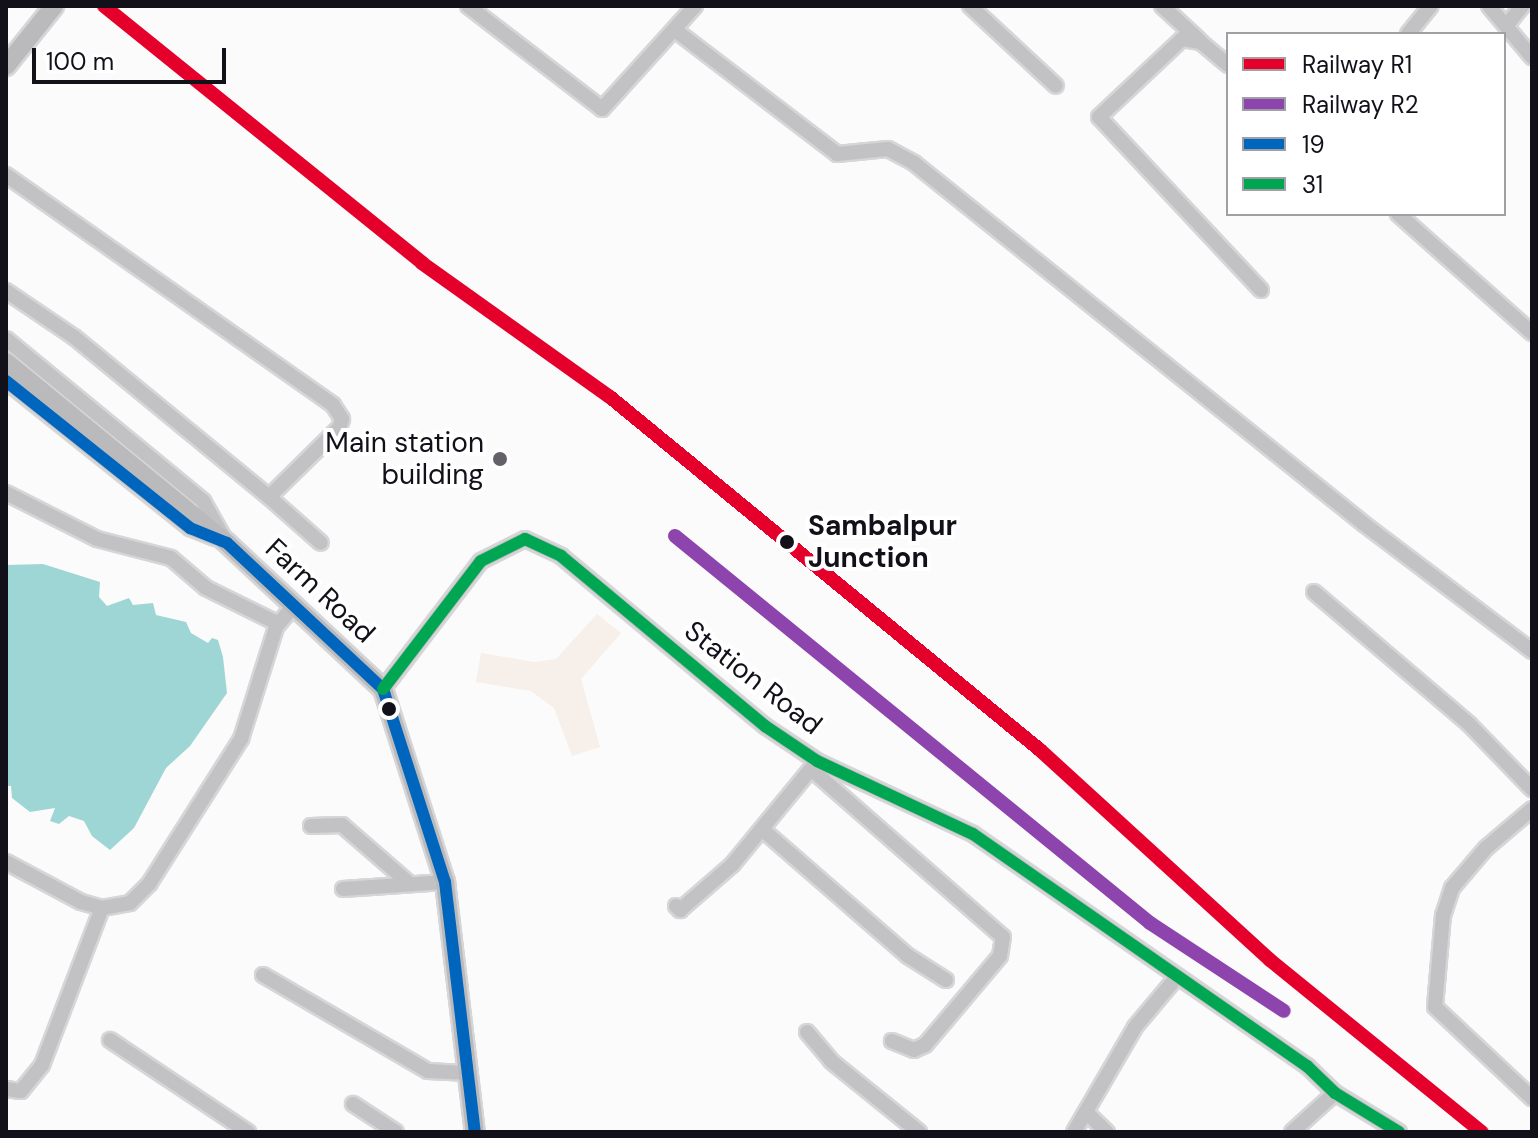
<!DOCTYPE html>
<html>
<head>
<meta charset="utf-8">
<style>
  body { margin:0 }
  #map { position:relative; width:1538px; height:1138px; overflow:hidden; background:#fbfbfb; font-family:"DM Sans",sans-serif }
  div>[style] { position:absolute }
  .commercial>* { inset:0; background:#f7efe9 }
  .water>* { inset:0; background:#9dd6d5 }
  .roads { filter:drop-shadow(2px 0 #d6d5d7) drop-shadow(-2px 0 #d6d5d7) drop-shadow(0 2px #d6d5d7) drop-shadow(0 -2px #d6d5d7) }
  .minor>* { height:14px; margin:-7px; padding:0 7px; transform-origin:7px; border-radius:7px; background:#c2c1c4 }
  .major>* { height:18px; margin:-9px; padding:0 9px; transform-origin:9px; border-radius:9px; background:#bababc }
  .bus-1>* { height:12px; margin:-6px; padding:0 6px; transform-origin:6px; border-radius:6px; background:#0065bd }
  .bus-2>* { height:12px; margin:-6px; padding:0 6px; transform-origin:6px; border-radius:6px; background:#00a651 }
  .rail-1>* { height:14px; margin:-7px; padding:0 7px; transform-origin:7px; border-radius:7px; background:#e4002b }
  .rail-2>* { height:14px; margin:-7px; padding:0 7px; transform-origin:7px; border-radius:7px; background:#8e44ad }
  .dots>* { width:22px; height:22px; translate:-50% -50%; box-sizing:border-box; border:4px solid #fff; border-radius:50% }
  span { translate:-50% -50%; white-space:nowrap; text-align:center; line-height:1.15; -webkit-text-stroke:8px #fff; paint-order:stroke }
  .poi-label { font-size:28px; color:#121019 }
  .right { translate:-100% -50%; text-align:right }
  .stop-label { font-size:28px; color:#121019; font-weight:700 }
  .left { translate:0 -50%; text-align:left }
  .street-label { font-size:28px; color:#121019 }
  .frame { position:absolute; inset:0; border:8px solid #121019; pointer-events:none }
  .legend { position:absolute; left:1226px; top:32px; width:280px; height:184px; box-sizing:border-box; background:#fff; border:2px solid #a09fa3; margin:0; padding:10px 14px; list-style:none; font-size:24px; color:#121019 }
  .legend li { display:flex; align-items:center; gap:16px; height:40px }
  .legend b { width:40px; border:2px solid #a09fa3 }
  .scale { position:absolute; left:32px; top:48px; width:194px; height:36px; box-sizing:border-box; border:4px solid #121019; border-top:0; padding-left:10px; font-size:24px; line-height:28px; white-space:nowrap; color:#121019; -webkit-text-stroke:6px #fff; paint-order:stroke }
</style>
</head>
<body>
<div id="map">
  <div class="commercial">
    <div style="clip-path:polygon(597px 614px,621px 633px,581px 679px,600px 747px,572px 756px,554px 708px,531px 691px,476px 682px,481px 653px,534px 662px,556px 659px)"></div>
  </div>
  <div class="water">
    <div style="clip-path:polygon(43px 564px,100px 582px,99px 597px,107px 606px,129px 598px,133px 605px,153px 603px,156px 615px,186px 622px,191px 633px,208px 643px,212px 638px,218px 640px,223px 657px,227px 693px,190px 746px,166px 768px,134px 828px,110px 850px,92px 836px,84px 821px,69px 816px,59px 824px,50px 821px,55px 808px,30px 812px,12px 798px,11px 786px,6px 786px,6px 565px)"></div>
  </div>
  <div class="roads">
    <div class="minor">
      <div style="left:468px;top:6px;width:169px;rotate:37.5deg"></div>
      <div style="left:602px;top:109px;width:139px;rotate:-47.9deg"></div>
      <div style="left:970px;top:6px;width:117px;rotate:42.9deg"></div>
      <div style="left:1162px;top:6px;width:49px;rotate:42.5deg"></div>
      <div style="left:1489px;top:6px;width:67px;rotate:49.9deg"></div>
      <div style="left:1506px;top:26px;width:26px;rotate:-51deg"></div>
      <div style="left:675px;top:30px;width:204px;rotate:37.4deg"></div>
      <div style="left:837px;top:154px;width:51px;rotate:-5.6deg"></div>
      <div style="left:888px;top:149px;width:30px;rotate:28deg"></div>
      <div style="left:914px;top:163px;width:577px;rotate:38.74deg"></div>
      <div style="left:1364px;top:524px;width:211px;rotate:37.1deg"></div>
      <div style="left:1408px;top:34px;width:36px;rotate:-51deg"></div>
      <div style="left:1228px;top:65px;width:35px;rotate:-140deg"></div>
      <div style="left:1201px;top:42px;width:19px;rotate:-171deg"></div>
      <div style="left:1182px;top:39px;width:114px;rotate:136.8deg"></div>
      <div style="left:1099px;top:117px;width:237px;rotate:46.9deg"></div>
      <div style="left:6px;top:175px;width:400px;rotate:35.1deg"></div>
      <div style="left:333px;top:405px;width:17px;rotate:57deg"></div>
      <div style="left:342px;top:419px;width:9px;rotate:108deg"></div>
      <div style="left:339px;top:428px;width:98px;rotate:135.4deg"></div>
      <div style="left:269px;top:497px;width:252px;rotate:-140.6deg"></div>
      <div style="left:74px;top:337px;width:82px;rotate:-145.9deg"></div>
      <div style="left:1398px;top:214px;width:179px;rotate:41.6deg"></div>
      <div style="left:6px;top:339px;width:255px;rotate:39.4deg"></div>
      <div style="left:203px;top:501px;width:45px;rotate:60.6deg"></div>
      <div style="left:6px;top:381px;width:236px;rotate:38.6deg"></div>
      <div style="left:190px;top:528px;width:27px;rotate:22deg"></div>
      <div style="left:6px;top:493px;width:102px;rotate:26.8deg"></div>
      <div style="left:97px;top:539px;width:76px;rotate:14.4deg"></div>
      <div style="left:171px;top:558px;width:46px;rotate:40.6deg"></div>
      <div style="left:206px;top:588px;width:81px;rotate:26.3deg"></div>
      <div style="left:269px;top:497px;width:69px;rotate:41.5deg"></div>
      <div style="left:1314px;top:592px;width:204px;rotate:40.4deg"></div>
      <div style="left:1469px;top:724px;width:91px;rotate:45.9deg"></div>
      <div style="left:383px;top:689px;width:161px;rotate:-52.6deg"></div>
      <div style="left:481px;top:561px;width:49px;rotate:-26.6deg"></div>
      <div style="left:525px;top:539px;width:40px;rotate:25deg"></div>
      <div style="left:561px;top:556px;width:266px;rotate:39.8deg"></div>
      <div style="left:765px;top:726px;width:63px;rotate:33.9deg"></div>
      <div style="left:817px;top:761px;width:172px;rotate:25.1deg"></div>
      <div style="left:973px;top:834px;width:407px;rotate:34.8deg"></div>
      <div style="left:1307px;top:1066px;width:39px;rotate:44deg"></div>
      <div style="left:1335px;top:1093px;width:75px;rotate:31.4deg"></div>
      <div style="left:811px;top:769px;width:255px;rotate:41.2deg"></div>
      <div style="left:1003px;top:937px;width:19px;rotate:99deg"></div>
      <div style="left:1000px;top:956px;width:116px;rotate:130.1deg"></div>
      <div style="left:925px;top:1045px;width:12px;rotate:156deg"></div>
      <div style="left:914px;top:1050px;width:24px;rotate:-158deg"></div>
      <div style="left:1532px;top:809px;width:60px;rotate:139.7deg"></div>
      <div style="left:1486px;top:848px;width:52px;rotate:130.4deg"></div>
      <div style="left:1452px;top:888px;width:28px;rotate:108deg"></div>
      <div style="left:1443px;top:915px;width:92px;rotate:95deg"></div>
      <div style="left:1435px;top:1007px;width:133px;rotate:43.2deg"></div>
      <div style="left:311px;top:826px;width:31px;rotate:-2deg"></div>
      <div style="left:342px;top:825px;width:90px;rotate:40.9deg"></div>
      <div style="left:763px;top:830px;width:192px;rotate:41deg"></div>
      <div style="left:908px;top:956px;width:45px;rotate:32.3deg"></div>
      <div style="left:6px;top:862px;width:85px;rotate:28.1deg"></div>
      <div style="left:81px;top:902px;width:22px;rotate:16deg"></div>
      <div style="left:102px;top:908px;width:28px;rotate:-10deg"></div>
      <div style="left:130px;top:903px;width:27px;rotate:-45deg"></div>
      <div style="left:149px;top:884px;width:172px;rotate:-57.6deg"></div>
      <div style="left:241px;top:739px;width:117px;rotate:-72.6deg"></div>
      <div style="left:276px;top:627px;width:26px;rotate:-50deg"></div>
      <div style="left:343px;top:889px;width:102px;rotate:-3.9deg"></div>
      <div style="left:676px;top:906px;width:6px;rotate:45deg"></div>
      <div style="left:680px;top:910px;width:69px;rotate:-40.9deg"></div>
      <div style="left:732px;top:865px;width:129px;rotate:-50.6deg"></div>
      <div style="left:263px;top:975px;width:191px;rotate:30.2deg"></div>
      <div style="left:428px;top:1071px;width:36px;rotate:3deg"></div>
      <div style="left:807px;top:1032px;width:38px;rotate:50deg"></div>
      <div style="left:831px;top:1061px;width:113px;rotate:38.9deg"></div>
      <div style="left:110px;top:1040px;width:166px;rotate:33.7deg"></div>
      <div style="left:6px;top:1089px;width:15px;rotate:8deg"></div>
      <div style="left:21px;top:1091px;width:33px;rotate:-51deg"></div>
      <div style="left:42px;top:1065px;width:168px;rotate:-69.1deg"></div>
      <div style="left:353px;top:1104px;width:51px;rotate:33.1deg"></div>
      <div style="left:1087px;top:1113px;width:28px;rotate:44deg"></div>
      <div style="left:1074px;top:1132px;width:121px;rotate:-59.8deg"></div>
      <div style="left:1135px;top:1027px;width:64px;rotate:-50.1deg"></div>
      <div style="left:1292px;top:1132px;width:58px;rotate:-42.2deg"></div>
    </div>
    <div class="major">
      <div style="left:6px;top:66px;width:77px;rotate:-51.3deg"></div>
      <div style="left:6px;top:362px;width:286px;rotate:39.3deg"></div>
      <div style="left:227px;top:543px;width:214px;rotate:43.1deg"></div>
      <div style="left:383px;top:689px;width:203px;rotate:72.2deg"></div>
      <div style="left:445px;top:882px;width:252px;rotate:83.2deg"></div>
    </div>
  </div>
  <div class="bus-1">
    <div style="left:6px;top:381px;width:236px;rotate:38.6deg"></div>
    <div style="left:190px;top:528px;width:40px;rotate:22deg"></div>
    <div style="left:227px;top:543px;width:214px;rotate:43.1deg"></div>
    <div style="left:383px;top:689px;width:203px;rotate:72.2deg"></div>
    <div style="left:445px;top:882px;width:252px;rotate:83.2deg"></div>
  </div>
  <div class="bus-2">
    <div style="left:383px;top:689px;width:161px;rotate:-52.6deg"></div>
    <div style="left:481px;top:561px;width:49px;rotate:-26.6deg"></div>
    <div style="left:525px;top:539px;width:40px;rotate:25deg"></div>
    <div style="left:561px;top:556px;width:266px;rotate:39.8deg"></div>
    <div style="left:765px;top:726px;width:63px;rotate:33.9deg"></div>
    <div style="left:817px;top:761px;width:172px;rotate:25.1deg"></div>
    <div style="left:973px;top:834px;width:407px;rotate:34.8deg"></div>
    <div style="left:1307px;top:1066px;width:39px;rotate:44deg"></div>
    <div style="left:1335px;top:1093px;width:75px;rotate:31.4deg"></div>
  </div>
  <div class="rail-1">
    <div style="left:104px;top:6px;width:409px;rotate:38.9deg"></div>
    <div style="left:422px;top:263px;width:231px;rotate:35.5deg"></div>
    <div style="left:610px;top:397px;width:556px;rotate:39.38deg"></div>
    <div style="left:1040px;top:750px;width:311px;rotate:42.4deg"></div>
    <div style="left:1270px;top:960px;width:273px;rotate:39.1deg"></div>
  </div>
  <div class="rail-2">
    <div style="left:675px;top:536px;width:613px;rotate:39.17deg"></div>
    <div style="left:1150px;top:923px;width:160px;rotate:33.3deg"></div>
  </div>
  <div class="dots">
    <div style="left:500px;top:459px;background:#646268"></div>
    <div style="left:787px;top:542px;background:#121019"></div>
    <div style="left:389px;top:709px;background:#121019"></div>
  </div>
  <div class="poi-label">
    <span class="right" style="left:484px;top:459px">Main station<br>building</span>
  </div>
  <div class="stop-label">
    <span class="left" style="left:808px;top:542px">Sambalpur<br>Junction</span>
  </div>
  <div class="street-label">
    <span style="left:320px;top:591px;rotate:43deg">Farm Road</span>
    <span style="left:753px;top:678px;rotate:38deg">Station Road</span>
  </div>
  <div class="frame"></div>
  <ul class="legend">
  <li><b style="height:10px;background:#e4002b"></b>Railway R1</li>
  <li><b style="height:10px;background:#8e44ad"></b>Railway R2</li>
  <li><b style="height:10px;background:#0065bd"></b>19</li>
  <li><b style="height:10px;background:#00a651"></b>31</li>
  </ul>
  <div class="scale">100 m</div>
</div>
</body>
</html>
